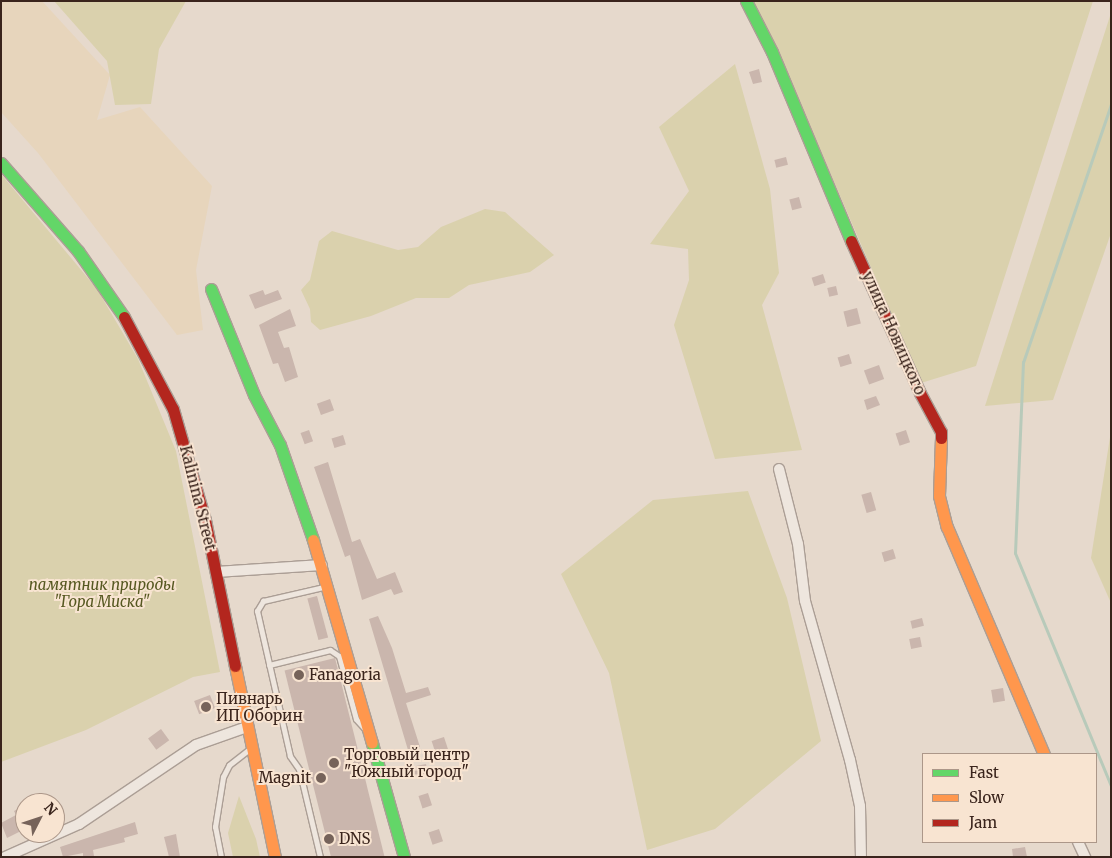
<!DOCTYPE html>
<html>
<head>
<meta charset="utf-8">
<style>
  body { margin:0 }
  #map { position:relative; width:1112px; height:858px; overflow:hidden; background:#e6d9cc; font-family:Merriweather,serif }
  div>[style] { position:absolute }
  .farmland>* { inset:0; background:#e7d5bc }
  .green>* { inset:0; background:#dad1ad }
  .stream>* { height:3px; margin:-1.5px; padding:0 1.5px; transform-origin:1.5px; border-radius:1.5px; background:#b8caba }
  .building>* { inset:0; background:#cab6ad; transform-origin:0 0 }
  .roads { filter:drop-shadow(1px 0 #ab9e95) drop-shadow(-1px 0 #ab9e95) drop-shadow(0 1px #ab9e95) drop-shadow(0 -1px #ab9e95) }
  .lane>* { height:5px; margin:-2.5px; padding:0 2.5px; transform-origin:2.5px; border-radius:2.5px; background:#eee6de }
  .street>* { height:10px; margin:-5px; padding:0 5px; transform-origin:5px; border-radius:5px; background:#eee6de }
  .fast>* { height:11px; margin:-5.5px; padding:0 5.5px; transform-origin:5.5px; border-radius:5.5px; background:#63d668 }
  .slow>* { height:11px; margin:-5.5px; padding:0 5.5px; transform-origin:5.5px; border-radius:5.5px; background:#ff974d }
  .jam>* { height:11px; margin:-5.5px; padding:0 5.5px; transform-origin:5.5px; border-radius:5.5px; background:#b3261e }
  .dots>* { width:14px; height:14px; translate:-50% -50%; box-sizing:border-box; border:2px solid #f8e4d1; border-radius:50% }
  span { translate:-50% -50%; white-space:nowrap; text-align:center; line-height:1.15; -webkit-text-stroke:4px #f8e4d1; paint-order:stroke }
  .street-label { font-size:15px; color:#3a241c }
  .park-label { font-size:15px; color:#565821; font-style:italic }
  .poi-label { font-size:15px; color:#3a241c }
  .left { translate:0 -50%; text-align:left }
  .right { translate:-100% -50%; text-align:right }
  .frame { position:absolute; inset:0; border:2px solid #3a241c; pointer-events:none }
  .legend { position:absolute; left:922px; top:753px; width:175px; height:90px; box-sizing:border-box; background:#f8e4d1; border:1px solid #ac9789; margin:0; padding:6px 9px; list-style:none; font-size:15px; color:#3a241c }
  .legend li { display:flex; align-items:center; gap:10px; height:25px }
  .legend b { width:25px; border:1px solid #ac9789 }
  .north { position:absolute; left:15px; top:793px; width:50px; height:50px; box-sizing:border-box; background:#f8e4d1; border:1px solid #ac9789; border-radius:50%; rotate:49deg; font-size:14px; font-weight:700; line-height:20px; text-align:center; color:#3a241c }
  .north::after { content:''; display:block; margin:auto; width:18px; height:22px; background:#76635a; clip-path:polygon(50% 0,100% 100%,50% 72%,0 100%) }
</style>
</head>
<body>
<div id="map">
  <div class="farmland">
    <div style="clip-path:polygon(1px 1px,42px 1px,110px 75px,97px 120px,140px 107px,212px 186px,196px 270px,203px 330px,177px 335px,38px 153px,1px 112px)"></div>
  </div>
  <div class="green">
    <div style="clip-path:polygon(54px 1px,186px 1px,159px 49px,151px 104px,115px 105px,107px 61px)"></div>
    <div style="clip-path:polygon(751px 1px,1093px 1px,976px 366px,921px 383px,770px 34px)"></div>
    <div style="clip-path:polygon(1111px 13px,1111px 233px,1053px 400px,985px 406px)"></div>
    <div style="clip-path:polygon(735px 64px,770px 189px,779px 273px,762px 305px,802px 450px,715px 459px,674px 325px,689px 280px,688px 249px,650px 244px,689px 191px,659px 127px)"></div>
    <div style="clip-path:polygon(1px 174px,97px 289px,138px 359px,176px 451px,220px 672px,193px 677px,86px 730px,1px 762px)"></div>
    <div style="clip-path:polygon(485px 209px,505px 212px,554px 255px,530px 272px,469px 285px,449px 298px,416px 298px,371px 316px,320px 330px,311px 322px,310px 309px,301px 290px,310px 280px,319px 241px,332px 231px,398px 250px,418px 247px,441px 227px)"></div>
    <div style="clip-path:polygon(1111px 431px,1111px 603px,1091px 558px)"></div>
    <div style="clip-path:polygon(748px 491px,787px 598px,821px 741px,715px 829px,647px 850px,609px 673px,561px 574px,653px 500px)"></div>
    <div style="clip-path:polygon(239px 796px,256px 839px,260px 857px,233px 857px,228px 833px)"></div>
  </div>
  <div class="stream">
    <div style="left:1111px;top:104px;width:273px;rotate:108.8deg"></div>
    <div style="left:1023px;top:362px;width:191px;rotate:92.4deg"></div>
    <div style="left:1015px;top:553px;width:252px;rotate:67.6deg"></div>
  </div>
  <div class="building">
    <div style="clip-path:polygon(759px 69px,762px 82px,753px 84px,749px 72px)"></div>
    <div style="left:786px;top:157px;width:8px;height:12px;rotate:76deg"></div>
    <div style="left:799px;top:197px;width:11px;height:10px;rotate:75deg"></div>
    <div style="left:823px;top:274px;width:9px;height:12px;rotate:72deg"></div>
    <div style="left:836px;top:286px;width:9px;height:9px;rotate:77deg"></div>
    <div style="clip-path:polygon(263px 290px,265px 295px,278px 290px,282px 299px,255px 309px,249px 295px)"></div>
    <div style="left:857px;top:308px;width:16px;height:14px;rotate:76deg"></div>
    <div style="clip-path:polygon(290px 309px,296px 326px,278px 332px,284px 348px,289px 347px,298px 377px,285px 382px,278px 363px,273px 364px,259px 325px)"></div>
    <div style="left:849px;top:354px;width:10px;height:12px;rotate:73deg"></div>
    <div style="left:879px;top:365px;width:15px;height:16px;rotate:70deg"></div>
    <div style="clip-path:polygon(876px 396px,880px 405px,867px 410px,864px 400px)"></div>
    <div style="left:330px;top:399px;width:12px;height:14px;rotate:70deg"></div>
    <div style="left:309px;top:430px;width:12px;height:9px;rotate:70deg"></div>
    <div style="left:906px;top:430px;width:13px;height:11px;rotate:72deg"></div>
    <div style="left:343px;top:435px;width:10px;height:12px;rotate:73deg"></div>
    <div style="clip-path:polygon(328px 462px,352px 542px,360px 539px,377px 579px,395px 572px,403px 592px,394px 595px,391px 589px,362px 600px,350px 555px,345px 557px,314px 467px)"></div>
    <div style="left:871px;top:492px;width:19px;height:10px;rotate:74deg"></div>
    <div style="left:893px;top:549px;width:10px;height:12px;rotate:73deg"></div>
    <div style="left:317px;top:596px;width:43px;height:10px;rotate:75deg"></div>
    <div style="clip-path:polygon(378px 616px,392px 648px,406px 693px,428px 687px,431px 695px,406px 703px,420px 747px,408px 750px,369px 619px)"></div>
    <div style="left:922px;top:618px;width:8px;height:12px;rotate:76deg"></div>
    <div style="left:920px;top:637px;width:10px;height:11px;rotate:79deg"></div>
    <div style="left:335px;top:658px;width:205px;height:52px;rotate:76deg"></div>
    <div style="left:1003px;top:688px;width:13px;height:12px;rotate:81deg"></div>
    <div style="left:210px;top:695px;width:14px;height:17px;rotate:69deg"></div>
    <div style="left:161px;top:729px;width:14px;height:16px;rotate:54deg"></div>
    <div style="left:444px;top:737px;width:13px;height:13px;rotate:72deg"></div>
    <div style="left:426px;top:764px;width:10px;height:14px;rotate:79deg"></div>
    <div style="left:428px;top:793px;width:13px;height:10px;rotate:72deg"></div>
    <div style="clip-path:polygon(25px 805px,25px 829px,7px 838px,1px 823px,16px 815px,14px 811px)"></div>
    <div style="clip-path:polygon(135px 822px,138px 834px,124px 838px,125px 842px,93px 850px,94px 856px,83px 857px,83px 853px,63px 857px,60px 847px)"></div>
    <div style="left:439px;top:829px;width:13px;height:11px;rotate:72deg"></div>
    <div style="clip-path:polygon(176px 834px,180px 857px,169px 857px,164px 837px)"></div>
    <div style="clip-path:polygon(1025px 847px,1027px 857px,1013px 857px,1012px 849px)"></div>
  </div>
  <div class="roads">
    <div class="lane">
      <div style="left:269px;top:665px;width:63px;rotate:-13.8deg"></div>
      <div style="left:330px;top:650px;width:11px;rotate:34deg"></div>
      <div style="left:339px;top:656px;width:65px;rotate:74.9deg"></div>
      <div style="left:356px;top:719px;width:15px;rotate:48deg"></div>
      <div style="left:221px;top:857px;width:31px;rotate:-101deg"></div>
      <div style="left:215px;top:827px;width:51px;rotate:-80.9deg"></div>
      <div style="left:223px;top:777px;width:13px;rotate:-63deg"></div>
      <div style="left:229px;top:765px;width:28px;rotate:-38deg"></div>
      <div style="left:320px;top:857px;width:90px;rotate:-103.4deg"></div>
      <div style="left:299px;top:769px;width:16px;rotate:-125deg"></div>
      <div style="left:290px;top:756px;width:149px;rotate:-102.8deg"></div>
      <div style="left:257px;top:611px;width:12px;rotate:-59deg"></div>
      <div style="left:263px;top:601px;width:67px;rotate:-13deg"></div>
    </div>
    <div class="street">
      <div style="left:779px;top:469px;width:77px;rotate:75.8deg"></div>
      <div style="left:798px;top:544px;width:57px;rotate:83deg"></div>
      <div style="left:805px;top:601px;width:165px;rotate:74.2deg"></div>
      <div style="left:850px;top:760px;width:47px;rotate:77.7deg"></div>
      <div style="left:860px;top:806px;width:51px;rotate:88.9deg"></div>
      <div style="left:216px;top:572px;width:106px;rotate:-3.8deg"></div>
      <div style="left:1078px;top:842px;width:17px;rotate:65deg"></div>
      <div style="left:5px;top:857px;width:81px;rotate:-24deg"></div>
      <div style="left:79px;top:824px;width:141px;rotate:-34deg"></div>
      <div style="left:196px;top:745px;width:54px;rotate:-19.4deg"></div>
    </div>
    <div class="fast">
      <div style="left:746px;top:1px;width:57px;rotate:63deg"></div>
      <div style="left:772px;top:52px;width:205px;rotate:67.3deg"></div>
      <div style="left:1px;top:163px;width:117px;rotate:48.8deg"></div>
      <div style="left:78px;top:251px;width:80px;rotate:55.1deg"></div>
      <div style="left:211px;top:289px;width:114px;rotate:67.9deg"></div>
      <div style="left:254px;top:395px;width:56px;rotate:62.5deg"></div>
      <div style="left:280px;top:445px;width:101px;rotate:70.8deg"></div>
      <div style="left:372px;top:743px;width:118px;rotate:74.3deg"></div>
    </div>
    <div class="slow">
      <div style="left:941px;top:438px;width:58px;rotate:92deg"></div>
      <div style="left:939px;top:496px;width:32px;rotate:76deg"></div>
      <div style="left:947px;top:527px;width:247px;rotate:66.9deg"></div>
      <div style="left:313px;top:540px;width:211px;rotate:73.8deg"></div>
      <div style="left:235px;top:666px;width:195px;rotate:78.2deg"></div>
    </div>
    <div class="jam">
      <div style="left:851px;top:241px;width:167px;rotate:65.6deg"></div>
      <div style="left:920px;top:393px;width:44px;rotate:61.7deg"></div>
      <div style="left:941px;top:432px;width:6px;rotate:90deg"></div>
      <div style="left:124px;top:317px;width:104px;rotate:62deg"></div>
      <div style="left:173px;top:409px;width:116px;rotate:73.9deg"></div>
      <div style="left:205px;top:520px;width:149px;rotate:78.4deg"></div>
    </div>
  </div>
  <div class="dots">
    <div style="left:299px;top:675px;background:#76635a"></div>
    <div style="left:206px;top:707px;background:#76635a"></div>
    <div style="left:334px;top:763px;background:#76635a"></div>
    <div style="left:321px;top:778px;background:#76635a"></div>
    <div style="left:329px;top:839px;background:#76635a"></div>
  </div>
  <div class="street-label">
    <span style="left:894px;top:333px;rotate:66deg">улица Новицкого</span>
    <span style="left:198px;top:498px;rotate:76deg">Kalinina Street</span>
  </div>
  <div class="park-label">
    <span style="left:102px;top:593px">памятник природы<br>"Гора Миска"</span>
  </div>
  <div class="poi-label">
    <span class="left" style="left:309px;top:675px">Fanagoria</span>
    <span class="left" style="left:216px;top:707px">Пивнарь<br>ИП Оборин</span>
    <span class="left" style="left:344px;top:763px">Торговый центр<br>"Южный город"</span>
    <span class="right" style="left:311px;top:778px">Magnit</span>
    <span class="left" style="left:339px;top:839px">DNS</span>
  </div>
  <div class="frame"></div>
  <ul class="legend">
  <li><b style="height:6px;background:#63d668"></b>Fast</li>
  <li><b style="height:6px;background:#ff974d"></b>Slow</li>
  <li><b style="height:6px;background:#b3261e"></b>Jam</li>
  </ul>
  <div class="north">N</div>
</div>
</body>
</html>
